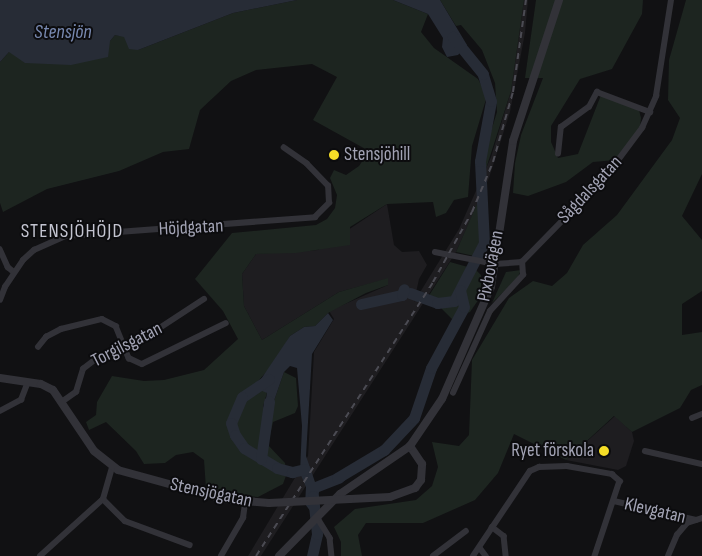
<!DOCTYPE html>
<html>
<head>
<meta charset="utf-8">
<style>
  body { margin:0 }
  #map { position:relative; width:702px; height:556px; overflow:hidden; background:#111113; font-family:"Sofia Sans Condensed",sans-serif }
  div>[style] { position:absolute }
  .built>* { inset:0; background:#1e1d20 }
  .green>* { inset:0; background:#1d2520 }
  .water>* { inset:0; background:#272c36 }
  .river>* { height:11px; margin:-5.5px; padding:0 5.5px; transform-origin:5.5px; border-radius:5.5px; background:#272c36 }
  .minor>* { height:5.5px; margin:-2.75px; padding:0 2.75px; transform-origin:2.75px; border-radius:2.75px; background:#323238 }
  .tertiary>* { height:8px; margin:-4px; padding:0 4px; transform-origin:4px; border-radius:4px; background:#323238 }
  .rail>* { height:2px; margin-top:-1px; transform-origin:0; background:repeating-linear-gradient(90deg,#4b4b53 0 6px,transparent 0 11px) }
  .tertiary-bridge>* { height:8px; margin:-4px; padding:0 4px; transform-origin:4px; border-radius:4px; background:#323238 }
  .dots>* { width:14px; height:14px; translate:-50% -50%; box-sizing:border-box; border:2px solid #0c0c0e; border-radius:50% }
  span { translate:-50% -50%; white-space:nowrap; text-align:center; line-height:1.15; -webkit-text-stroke:4px #0c0c0e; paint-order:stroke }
  .poi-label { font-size:19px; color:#a2a3b4 }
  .left { translate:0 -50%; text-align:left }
  .right { translate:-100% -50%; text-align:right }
  .street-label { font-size:19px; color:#a2a3b4 }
  .water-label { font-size:20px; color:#7889b0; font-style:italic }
  .neighbourhood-label { font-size:20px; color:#c3c4d0; letter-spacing:1px }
</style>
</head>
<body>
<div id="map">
  <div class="built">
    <div style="clip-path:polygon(524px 0,528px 0,525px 33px,510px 112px,489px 178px,456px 252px,261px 556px,248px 556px,308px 456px,314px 352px,334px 319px,329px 311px,388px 285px,387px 279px,339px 292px,262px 340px,244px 306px,242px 274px,256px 254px,318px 250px,387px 204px,394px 245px,402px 252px,419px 251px,427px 265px,419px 279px,414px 302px,459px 229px,491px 157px,511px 91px)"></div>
    <div style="clip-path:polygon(615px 416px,632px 432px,634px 441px,626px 466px,618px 470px,566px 460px)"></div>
  </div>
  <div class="green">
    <div style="clip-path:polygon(297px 0,393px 0,428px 14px,421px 32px,434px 48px,478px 79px,487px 96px,472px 146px,468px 197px,454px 200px,446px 213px,436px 217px,433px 202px,387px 204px,350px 227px,350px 245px,296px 253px,256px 254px,242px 274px,244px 306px,262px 340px,339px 292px,388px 278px,388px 285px,366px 293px,328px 313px,315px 326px,304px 327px,290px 336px,273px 365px,257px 382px,267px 393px,263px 406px,268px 418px,284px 372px,296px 378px,298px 406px,295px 413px,273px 422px,268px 445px,285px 463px,287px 473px,283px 484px,258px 497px,231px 495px,206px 489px,204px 460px,193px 452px,176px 455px,165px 463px,144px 464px,136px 451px,106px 422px,89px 430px,86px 422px,96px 415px,97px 402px,112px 376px,144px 381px,164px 380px,204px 370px,238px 339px,223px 311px,195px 279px,232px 233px,316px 225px,327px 219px,335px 208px,337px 195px,330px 178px,334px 170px,346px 175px,359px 166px,369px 151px,313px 120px,337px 77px,312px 64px,256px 70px,231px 81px,200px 110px,189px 149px,163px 152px,119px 171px,47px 189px,3px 212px,0 203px,0 62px,9px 52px,110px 41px,115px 35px,124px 36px,138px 50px,233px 13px)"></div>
    <div style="clip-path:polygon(440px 0,524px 0,511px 91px,484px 175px,482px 160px,497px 112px,495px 83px,482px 50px,461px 25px,456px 26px)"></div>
    <div style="clip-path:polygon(536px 0,643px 0,642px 14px,612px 69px,580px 79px,551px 126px,551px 142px,558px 158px,578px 154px,601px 95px,639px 110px,641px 118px,640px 128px,616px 160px,593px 162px,566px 182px,528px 196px,513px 193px,515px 163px,521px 135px,543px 78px,525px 78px)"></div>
    <div style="clip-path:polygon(686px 0,702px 0,702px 174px,682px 216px,702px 240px,702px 291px,682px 304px,682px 335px,702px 332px,702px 385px,691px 390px,680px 408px,632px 432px,614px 416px,566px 460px,514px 434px,498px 473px,475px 500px,423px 523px,366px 523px,358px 535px,362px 556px,341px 556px,341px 542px,334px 527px,355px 509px,416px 500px,432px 486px,438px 467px,432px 442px,459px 446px,469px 435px,472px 360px,509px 298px,533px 281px,552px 286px,567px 273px,583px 245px,617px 215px,672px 140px,680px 118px,668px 100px,669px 60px)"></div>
    <div style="clip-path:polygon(480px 197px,480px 241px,474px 256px,456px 252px)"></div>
    <div style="clip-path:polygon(450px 262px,475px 269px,481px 275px,481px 296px,470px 312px,452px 319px,440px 307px,425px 302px)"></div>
    <div style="clip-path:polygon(521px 270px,517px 279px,492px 303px,506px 272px)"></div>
  </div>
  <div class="water">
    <div style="clip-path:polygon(0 0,297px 0,233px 13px,138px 50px,129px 49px,124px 37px,115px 35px,110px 41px,108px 57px,71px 65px,25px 63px,9px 52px,0 62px)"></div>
    <div style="clip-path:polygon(393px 0,440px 0,467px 45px,458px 55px,447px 57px,442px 47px,443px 38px,428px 14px)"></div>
    <div style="clip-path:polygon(328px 313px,333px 320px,312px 354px,306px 456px,315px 482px,345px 470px,353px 473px,342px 483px,319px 492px,317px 509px,311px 512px,305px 504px,306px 487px,300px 473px,302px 426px,297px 368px,290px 366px,284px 372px,268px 418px,263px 415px,267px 393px,255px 388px,290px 336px,304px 327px,315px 326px)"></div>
  </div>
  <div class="river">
    <div style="left:410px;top:293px;width:29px;rotate:20deg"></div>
    <div style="left:437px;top:303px;width:17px;rotate:-7deg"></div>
    <div style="left:454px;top:301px;width:65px;rotate:-62.7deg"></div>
    <div style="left:484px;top:243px;width:82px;rotate:-92.8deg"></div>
    <div style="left:480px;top:161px;width:61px;rotate:-79.6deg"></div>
    <div style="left:491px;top:101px;width:28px;rotate:-107deg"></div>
    <div style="left:483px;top:74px;width:48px;rotate:-129deg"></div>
    <div style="left:361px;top:304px;width:42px;rotate:-12.4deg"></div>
    <div style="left:402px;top:295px;width:6px;rotate:-72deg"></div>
    <div style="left:269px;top:379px;width:32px;rotate:146deg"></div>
    <div style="left:242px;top:397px;width:28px;rotate:113deg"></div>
    <div style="left:231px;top:423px;width:13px;rotate:72deg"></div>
    <div style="left:235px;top:435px;width:16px;rotate:55deg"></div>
    <div style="left:244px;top:448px;width:39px;rotate:31deg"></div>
    <div style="left:277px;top:468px;width:16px;rotate:15deg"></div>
    <div style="left:292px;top:472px;width:13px;rotate:-13deg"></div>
    <div style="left:261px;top:459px;width:58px;rotate:-82deg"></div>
    <div style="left:337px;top:478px;width:55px;rotate:-30.8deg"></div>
    <div style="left:384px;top:450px;width:44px;rotate:-46.8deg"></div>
    <div style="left:414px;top:418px;width:53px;rotate:-71.2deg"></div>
    <div style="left:431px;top:368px;width:69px;rotate:-61.6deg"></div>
    <div style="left:464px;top:307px;width:17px;rotate:-103deg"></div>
    <div style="left:312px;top:556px;width:23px;rotate:-77deg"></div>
    <div style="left:317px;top:534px;width:38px;rotate:-96deg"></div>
  </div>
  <div class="minor">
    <div style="left:558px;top:154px;width:27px;rotate:-84deg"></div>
    <div style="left:561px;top:127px;width:34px;rotate:-36deg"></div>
    <div style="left:589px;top:107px;width:17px;rotate:-62deg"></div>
    <div style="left:597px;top:92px;width:57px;rotate:20.7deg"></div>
    <div style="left:0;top:249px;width:20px;rotate:66deg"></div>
    <div style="left:8px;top:267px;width:8px;rotate:40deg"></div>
    <div style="left:435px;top:252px;width:61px;rotate:11.3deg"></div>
    <div style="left:495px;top:264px;width:27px;rotate:-4deg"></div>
    <div style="left:522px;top:262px;width:122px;rotate:-45.7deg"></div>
    <div style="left:607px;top:175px;width:59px;rotate:-53.3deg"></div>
    <div style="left:642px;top:128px;width:35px;rotate:-66deg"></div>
    <div style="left:656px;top:96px;width:97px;rotate:-81.1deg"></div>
    <div style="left:0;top:300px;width:14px;rotate:-69deg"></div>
    <div style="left:5px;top:287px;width:32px;rotate:-56deg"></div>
    <div style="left:23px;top:260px;width:15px;rotate:-42deg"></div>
    <div style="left:34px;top:250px;width:34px;rotate:-24deg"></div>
    <div style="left:65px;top:236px;width:251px;rotate:-4.3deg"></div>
    <div style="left:315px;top:217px;width:20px;rotate:-45deg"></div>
    <div style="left:329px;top:203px;width:17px;rotate:-93deg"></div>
    <div style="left:328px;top:186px;width:30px;rotate:-134deg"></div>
    <div style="left:307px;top:164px;width:28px;rotate:-145deg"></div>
    <div style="left:38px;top:347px;width:13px;rotate:-51deg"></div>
    <div style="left:46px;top:337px;width:17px;rotate:-28deg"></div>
    <div style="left:61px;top:329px;width:42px;rotate:-13.7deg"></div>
    <div style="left:102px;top:319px;width:16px;rotate:27deg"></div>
    <div style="left:116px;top:326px;width:35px;rotate:68deg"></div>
    <div style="left:129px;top:358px;width:14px;rotate:25deg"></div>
    <div style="left:142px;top:364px;width:93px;rotate:-26deg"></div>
    <div style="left:453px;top:393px;width:90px;rotate:-65.7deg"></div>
    <div style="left:490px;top:311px;width:49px;rotate:-47.5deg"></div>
    <div style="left:523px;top:275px;width:13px;rotate:-94deg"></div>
    <div style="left:63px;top:401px;width:16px;rotate:-35deg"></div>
    <div style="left:76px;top:392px;width:24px;rotate:-73deg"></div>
    <div style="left:83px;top:369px;width:18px;rotate:-38deg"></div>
    <div style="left:97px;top:358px;width:60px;rotate:-24.4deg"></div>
    <div style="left:152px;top:333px;width:62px;rotate:-33.2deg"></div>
    <div style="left:0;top:411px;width:24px;rotate:-28deg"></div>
    <div style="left:21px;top:400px;width:19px;rotate:-69deg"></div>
    <div style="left:692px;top:418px;width:11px;rotate:-22deg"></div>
    <div style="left:645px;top:451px;width:58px;rotate:12.8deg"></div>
    <div style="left:103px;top:499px;width:31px;rotate:45deg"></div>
    <div style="left:125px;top:521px;width:69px;rotate:20.3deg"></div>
    <div style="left:614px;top:501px;width:84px;rotate:13deg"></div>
    <div style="left:317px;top:517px;width:25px;rotate:58deg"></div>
    <div style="left:330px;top:538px;width:18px;rotate:84deg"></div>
    <div style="left:492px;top:527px;width:15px;rotate:37deg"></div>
    <div style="left:504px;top:536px;width:20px;rotate:84deg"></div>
    <div style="left:480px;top:548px;width:10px;rotate:53deg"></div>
    <div style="left:40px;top:556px;width:85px;rotate:-42.1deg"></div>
    <div style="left:103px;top:499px;width:33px;rotate:-74deg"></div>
    <div style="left:221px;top:556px;width:44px;rotate:-59.9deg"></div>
    <div style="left:243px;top:518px;width:15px;rotate:-82deg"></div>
    <div style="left:433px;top:556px;width:41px;rotate:-37.1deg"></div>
    <div style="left:473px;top:556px;width:102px;rotate:-56.2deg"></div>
    <div style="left:530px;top:471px;width:10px;rotate:-24deg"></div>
    <div style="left:539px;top:467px;width:28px;rotate:-2deg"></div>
    <div style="left:567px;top:466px;width:46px;rotate:10.1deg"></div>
    <div style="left:612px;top:474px;width:11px;rotate:41deg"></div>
    <div style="left:620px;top:481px;width:79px;rotate:108.4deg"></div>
    <div style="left:668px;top:556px;width:23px;rotate:-67deg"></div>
    <div style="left:677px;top:535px;width:16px;rotate:-50deg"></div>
    <div style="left:687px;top:523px;width:16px;rotate:-18deg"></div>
  </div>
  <div class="tertiary">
    <div style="left:0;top:378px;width:41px;rotate:8.3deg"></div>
    <div style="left:41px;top:384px;width:13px;rotate:27deg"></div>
    <div style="left:53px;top:390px;width:73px;rotate:56.1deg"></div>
    <div style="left:94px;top:451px;width:31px;rotate:38deg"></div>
    <div style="left:118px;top:470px;width:109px;rotate:15.4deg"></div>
    <div style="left:223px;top:499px;width:46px;rotate:5deg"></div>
    <div style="left:350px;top:499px;width:40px;rotate:-2.9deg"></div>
    <div style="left:390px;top:497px;width:27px;rotate:-20deg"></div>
    <div style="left:415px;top:488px;width:10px;rotate:-53deg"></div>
    <div style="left:421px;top:480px;width:16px;rotate:-86deg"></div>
    <div style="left:422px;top:464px;width:22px;rotate:-124deg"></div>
    <div style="left:279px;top:556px;width:87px;rotate:-45.5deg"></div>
    <div style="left:340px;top:494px;width:85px;rotate:-34.4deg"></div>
    <div style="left:410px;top:446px;width:57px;rotate:-55.8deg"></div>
    <div style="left:442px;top:399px;width:122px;rotate:-66.4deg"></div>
    <div style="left:491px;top:287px;width:148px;rotate:-81.4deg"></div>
    <div style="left:513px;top:141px;width:148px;rotate:-71.9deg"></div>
  </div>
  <div class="rail">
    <div style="left:256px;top:556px;width:326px;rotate:-57.1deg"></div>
    <div style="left:433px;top:282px;width:80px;rotate:-60.9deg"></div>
    <div style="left:472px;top:212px;width:54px;rotate:-67.2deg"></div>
    <div style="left:493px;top:162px;width:73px;rotate:-74.1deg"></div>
    <div style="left:513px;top:92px;width:93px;rotate:-82deg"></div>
  </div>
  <div class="tertiary-bridge">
    <div style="left:269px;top:503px;width:81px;rotate:-2.8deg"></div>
  </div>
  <div class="dots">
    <div style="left:334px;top:155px;background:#f5dd27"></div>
    <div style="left:604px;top:451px;background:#f5dd27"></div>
  </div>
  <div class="poi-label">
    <span class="left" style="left:344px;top:155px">Stensjöhill</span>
    <span class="right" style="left:594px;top:451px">Ryet förskola</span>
  </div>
  <div class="street-label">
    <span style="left:590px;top:190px;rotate:-47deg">Sågdalsgatan</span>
    <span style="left:191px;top:228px;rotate:-3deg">Höjdgatan</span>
    <span style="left:491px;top:266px;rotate:-79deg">Pixbovägen</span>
    <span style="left:127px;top:345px;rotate:-27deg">Torgilsgatan</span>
    <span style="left:211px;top:493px;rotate:12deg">Stensjögatan</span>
    <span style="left:655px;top:511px;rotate:13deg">Klevgatan</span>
  </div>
  <div class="water-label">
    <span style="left:63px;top:32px">Stensjön</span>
  </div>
  <div class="neighbourhood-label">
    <span style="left:72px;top:231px">STENSJÖHÖJD</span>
  </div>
</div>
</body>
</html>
